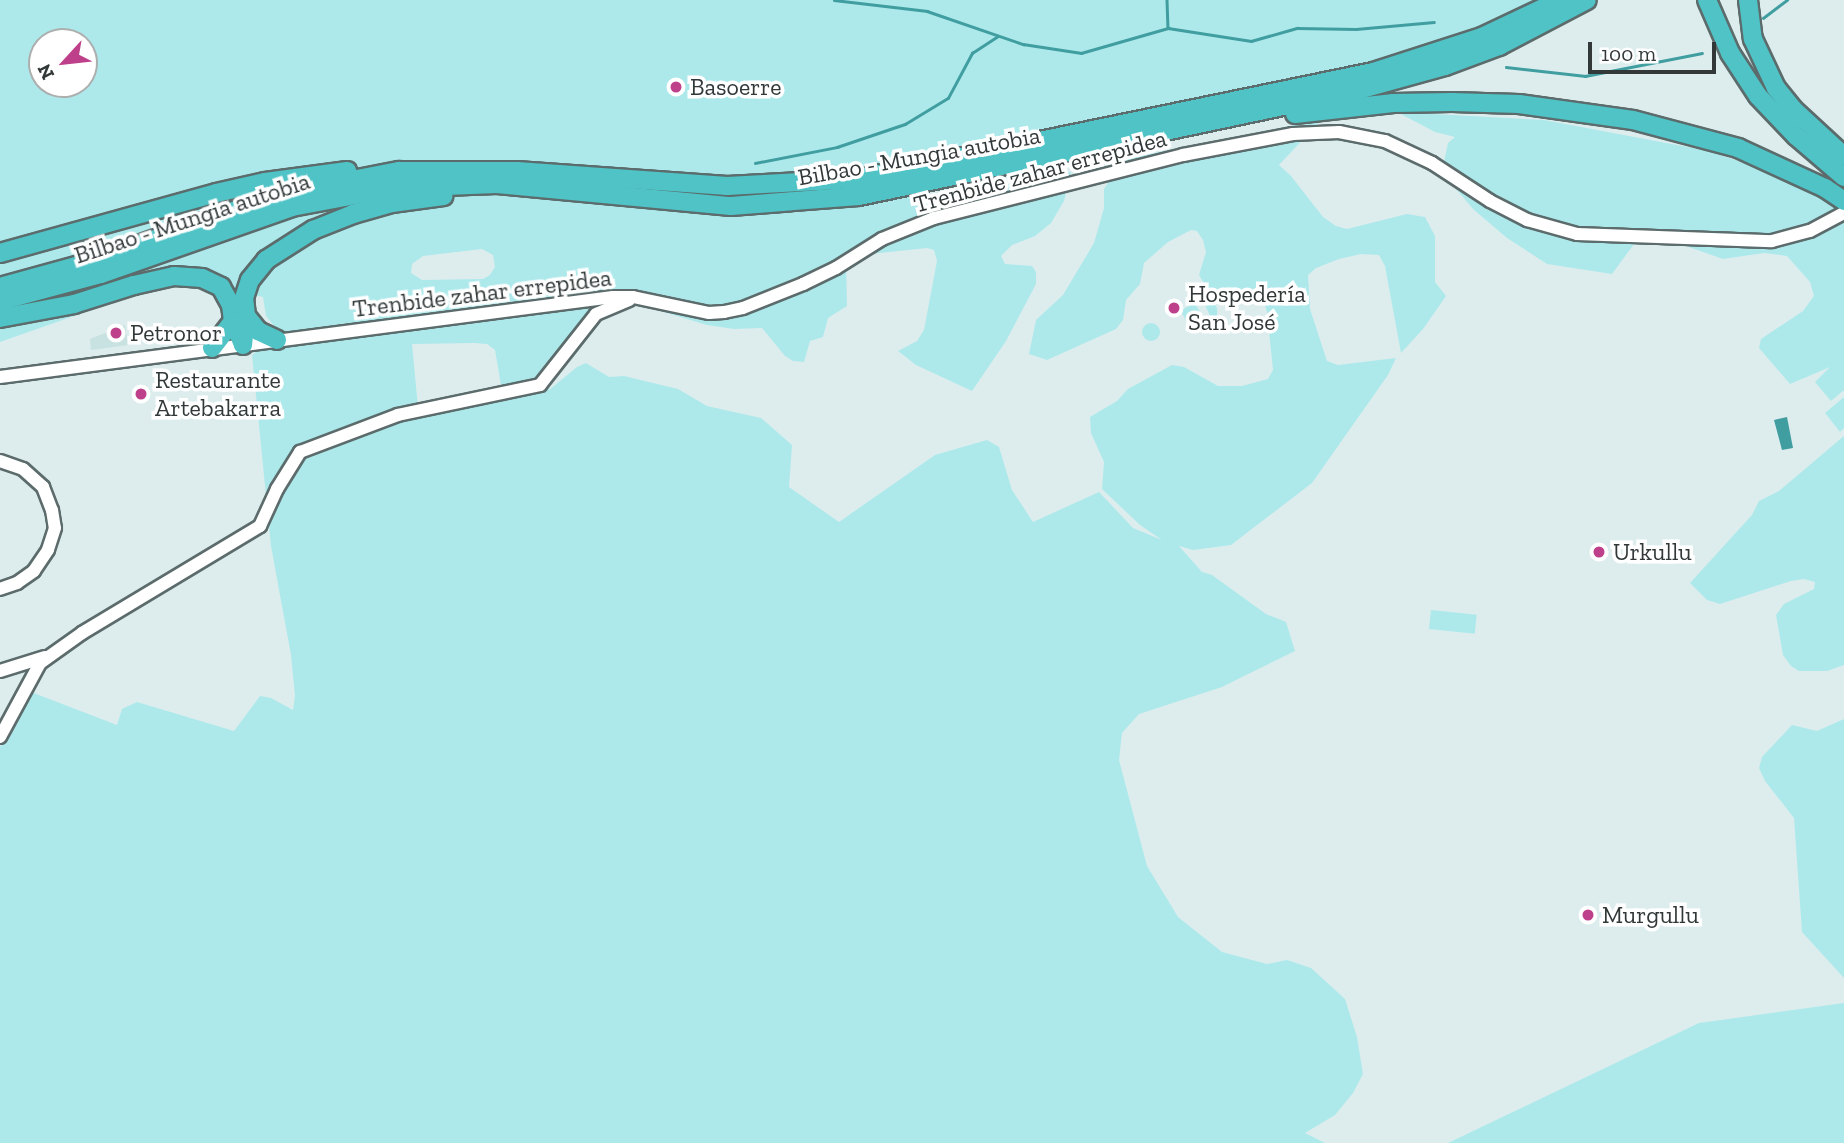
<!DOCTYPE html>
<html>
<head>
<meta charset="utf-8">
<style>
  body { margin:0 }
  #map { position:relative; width:1844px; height:1143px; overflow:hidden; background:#ddedee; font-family:"Zilla Slab",serif }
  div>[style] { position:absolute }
  .built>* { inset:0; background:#c8e1e1 }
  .green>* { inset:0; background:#ade9eb; transform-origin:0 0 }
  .round { border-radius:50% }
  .water>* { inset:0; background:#409ea1 }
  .stream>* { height:2.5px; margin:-1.25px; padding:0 1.25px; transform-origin:1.25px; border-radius:1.25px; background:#409ea1 }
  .roads { filter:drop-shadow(2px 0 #5c6b6b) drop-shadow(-2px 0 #5c6b6b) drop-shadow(0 2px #5c6b6b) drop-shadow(0 -2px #5c6b6b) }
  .minor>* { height:12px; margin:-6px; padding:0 6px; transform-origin:6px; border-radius:6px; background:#fff }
  .highway>* { height:18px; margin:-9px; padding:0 9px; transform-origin:9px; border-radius:9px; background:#4fc3c6 }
  .dots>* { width:19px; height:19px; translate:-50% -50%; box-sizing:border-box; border:4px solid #fff; border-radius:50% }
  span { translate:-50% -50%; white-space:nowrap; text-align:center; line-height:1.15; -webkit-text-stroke:7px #fff; paint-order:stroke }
  .poi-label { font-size:24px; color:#323838 }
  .left { translate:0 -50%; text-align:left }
  .street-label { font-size:24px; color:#323838 }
  .north { position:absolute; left:28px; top:28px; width:70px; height:70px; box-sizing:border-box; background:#fff; border:2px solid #adafaf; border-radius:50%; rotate:243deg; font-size:19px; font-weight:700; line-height:28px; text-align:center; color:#323838 }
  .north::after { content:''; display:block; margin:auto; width:24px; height:32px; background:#be3f8a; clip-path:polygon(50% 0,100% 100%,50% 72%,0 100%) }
  .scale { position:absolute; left:1588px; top:42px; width:128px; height:32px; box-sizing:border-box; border:4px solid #323838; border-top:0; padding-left:9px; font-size:21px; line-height:24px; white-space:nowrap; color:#323838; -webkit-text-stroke:5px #fff; paint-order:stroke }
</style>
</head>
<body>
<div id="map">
  <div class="built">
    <div style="clip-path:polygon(125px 325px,128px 345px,91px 350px,90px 339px)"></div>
  </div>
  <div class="green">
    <div style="clip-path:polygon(evenodd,0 0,1544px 0,1460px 38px,1384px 61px,978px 148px,925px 197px,1071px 172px,1064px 201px,1051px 223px,1035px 236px,1012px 245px,1001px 256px,1005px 264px,1032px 266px,1036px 272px,1036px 284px,1006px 341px,972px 391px,916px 365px,898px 351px,917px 341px,924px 330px,937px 261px,934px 250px,927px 248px,870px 254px,846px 260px,847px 306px,828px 318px,823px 337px,810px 341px,804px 362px,793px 361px,785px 356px,762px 328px,734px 329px,707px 325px,630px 302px,608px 308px,550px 377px,549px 390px,577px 367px,586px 363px,609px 377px,624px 376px,678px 389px,707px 406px,761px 418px,792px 445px,789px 487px,839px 522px,935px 455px,987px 440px,999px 447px,1012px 490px,1033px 522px,1099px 492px,1133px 528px,1162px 540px,1140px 525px,1102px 489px,1104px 462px,1091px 433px,1090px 417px,1117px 401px,1128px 389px,1172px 365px,1184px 367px,1218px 386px,1242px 386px,1268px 379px,1273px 370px,1267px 312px,1263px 297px,1257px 290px,1216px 299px,1211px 295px,1199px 275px,1206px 252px,1203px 240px,1197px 231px,1191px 230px,1168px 242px,1144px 263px,1140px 284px,1126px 300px,1123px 320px,1116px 329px,1047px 360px,1029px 354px,1036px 320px,1063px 295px,1094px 243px,1104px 208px,1104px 189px,1116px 171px,1129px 158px,1321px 120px,1279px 165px,1291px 176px,1323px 217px,1336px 226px,1347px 229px,1407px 214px,1425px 217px,1435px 236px,1435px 282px,1446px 296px,1423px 329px,1401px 353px,1385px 266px,1379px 255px,1361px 254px,1339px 259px,1316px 268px,1308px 275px,1310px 309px,1327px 361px,1338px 365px,1396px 358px,1388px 375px,1312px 483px,1231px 545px,1193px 550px,1179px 546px,1202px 572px,1212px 575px,1266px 614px,1286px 622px,1295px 651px,1222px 687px,1139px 714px,1122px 733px,1119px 760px,1147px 866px,1178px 917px,1222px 952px,1267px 964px,1287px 960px,1311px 968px,1345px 999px,1357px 1037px,1363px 1074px,1353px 1093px,1335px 1115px,1305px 1133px,1325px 1143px,0 1143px,0 747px,31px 692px,117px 725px,122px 709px,137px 702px,234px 731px,260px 696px,271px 698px,293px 710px,295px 696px,291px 655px,271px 546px,252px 355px,281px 334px,266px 316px,263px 297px,182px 278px,0 342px,0 0,42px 42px,84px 42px,84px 84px,42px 84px,42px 42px,0 0,482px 249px,493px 255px,495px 267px,490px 275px,483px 279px,422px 280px,411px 273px,412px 264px,423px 256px,482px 249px,0 0,474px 343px,487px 344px,495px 350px,502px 391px,457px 402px,419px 418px,412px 344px,474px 343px)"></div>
    <div style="clip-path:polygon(1397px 112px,1544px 120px,1709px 151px,1801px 183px,1844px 211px,1844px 390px,1831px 401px,1815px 382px,1830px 367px,1790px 384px,1759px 348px,1761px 339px,1803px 311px,1814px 296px,1810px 282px,1787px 256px,1764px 253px,1723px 259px,1683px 245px,1649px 244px,1637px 240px,1612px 274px,1547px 264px,1507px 238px,1473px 209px,1451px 183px,1444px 162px,1448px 143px,1455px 137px,1435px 132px)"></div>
    <div style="clip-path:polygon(1205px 291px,1217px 308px,1217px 318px,1212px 320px,1200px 294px)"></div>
    <div style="left:1195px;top:303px;width:20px;height:16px;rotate:63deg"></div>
    <div class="round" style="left:1142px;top:323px;width:18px;height:18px"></div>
    <div style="clip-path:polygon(1844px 397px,1844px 428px,1840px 432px,1825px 413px)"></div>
    <div style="clip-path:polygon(1844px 436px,1844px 665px,1827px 671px,1799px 671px,1791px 666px,1783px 655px,1776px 615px,1784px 604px,1814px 589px,1815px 582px,1804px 579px,1791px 581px,1720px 604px,1707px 600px,1690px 583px,1752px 515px,1759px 501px,1779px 491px)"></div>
    <div style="left:1431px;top:610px;width:46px;height:19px;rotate:6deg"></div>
    <div style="clip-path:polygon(1844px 719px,1844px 978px,1802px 932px,1794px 818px,1765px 781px,1759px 768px,1762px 757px,1792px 725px,1817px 731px)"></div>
    <div style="clip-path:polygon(1844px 1003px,1844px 1143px,1448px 1143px,1699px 1023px)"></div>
  </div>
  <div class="water">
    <div style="clip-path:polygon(1787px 417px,1793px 448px,1782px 450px,1774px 420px)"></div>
  </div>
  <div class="stream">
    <div style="left:834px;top:0;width:94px;rotate:6.7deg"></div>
    <div style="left:927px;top:11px;width:102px;rotate:19deg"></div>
    <div style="left:1023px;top:44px;width:59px;rotate:8.8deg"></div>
    <div style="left:1081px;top:53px;width:91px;rotate:-16deg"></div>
    <div style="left:1168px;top:28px;width:84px;rotate:8.9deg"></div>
    <div style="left:1251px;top:41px;width:48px;rotate:-15.8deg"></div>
    <div style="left:1297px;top:28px;width:59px;rotate:1deg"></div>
    <div style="left:1356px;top:29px;width:78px;rotate:-5.1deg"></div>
    <div style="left:1167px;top:0;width:28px;rotate:88deg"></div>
    <div style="left:1763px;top:18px;width:30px;rotate:-37deg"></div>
    <div style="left:1506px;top:67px;width:80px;rotate:6.5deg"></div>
    <div style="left:1585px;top:76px;width:119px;rotate:-11.1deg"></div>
    <div style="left:755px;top:163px;width:84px;rotate:-11deg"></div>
    <div style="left:837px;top:147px;width:72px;rotate:-18.7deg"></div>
    <div style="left:905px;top:124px;width:50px;rotate:-31.2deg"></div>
    <div style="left:948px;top:98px;width:51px;rotate:-61.9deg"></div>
    <div style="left:972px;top:53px;width:31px;rotate:-33deg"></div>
  </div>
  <div class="roads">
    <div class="minor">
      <div style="left:0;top:377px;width:618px;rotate:-7.44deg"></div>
      <div style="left:613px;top:297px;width:20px"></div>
      <div style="left:633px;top:297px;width:78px;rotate:11.9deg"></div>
      <div style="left:709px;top:313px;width:15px;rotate:-4deg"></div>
      <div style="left:724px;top:312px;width:19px;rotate:-12deg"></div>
      <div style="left:743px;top:308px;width:65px;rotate:-21.8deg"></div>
      <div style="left:803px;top:284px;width:37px;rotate:-26deg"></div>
      <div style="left:836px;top:268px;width:54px;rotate:-32.2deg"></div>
      <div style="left:882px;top:239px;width:56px;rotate:-22deg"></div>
      <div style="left:934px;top:218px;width:257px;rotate:-14.2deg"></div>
      <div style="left:1183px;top:155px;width:112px;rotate:-10.8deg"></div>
      <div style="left:1293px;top:134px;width:46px;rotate:-2.5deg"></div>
      <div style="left:1339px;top:132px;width:47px;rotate:11.1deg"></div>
      <div style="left:1385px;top:141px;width:52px;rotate:25.1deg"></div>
      <div style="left:1432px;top:163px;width:69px;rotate:33.2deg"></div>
      <div style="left:1490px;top:201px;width:42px;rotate:27.2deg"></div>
      <div style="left:1527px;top:220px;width:52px;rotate:15.6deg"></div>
      <div style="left:1577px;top:234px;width:195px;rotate:2.1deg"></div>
      <div style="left:1772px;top:241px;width:39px;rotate:-15deg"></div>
      <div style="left:1810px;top:231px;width:38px;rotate:-28deg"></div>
      <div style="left:0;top:461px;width:24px;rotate:19deg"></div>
      <div style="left:23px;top:469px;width:27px;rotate:42deg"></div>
      <div style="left:43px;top:487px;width:25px;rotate:69deg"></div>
      <div style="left:52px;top:510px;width:18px;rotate:81deg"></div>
      <div style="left:55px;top:528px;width:23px;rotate:108deg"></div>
      <div style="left:48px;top:550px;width:25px;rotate:124deg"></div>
      <div style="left:34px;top:571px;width:21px;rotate:145deg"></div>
      <div style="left:17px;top:583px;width:18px;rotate:161deg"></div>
      <div style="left:0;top:671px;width:47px;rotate:-17.3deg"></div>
      <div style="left:0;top:737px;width:84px;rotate:-61.6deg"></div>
      <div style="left:40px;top:663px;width:52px;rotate:-35.5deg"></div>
      <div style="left:82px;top:633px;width:208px;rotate:-31deg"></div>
      <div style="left:260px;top:526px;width:41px;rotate:-65.3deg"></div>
      <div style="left:277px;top:489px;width:44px;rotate:-58.1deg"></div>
      <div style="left:300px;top:452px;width:105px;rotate:-20.7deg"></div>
      <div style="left:398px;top:415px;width:145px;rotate:-11.9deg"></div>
      <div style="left:540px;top:385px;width:90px;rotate:-51.7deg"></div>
      <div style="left:596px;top:314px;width:36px;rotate:-23deg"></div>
    </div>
    <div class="highway">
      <div style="left:1707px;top:0;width:58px;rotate:66.5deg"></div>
      <div style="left:1730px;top:53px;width:51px;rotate:56.9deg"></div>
      <div style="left:1758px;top:96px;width:55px;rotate:46.5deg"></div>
      <div style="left:1796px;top:136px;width:63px;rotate:40.5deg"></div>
      <div style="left:1748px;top:0;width:39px;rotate:83deg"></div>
      <div style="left:1753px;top:39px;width:54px;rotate:64.9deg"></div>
      <div style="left:1776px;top:88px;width:27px;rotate:51deg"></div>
      <div style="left:1793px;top:109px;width:69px;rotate:42.7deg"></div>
      <div style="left:1295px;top:114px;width:99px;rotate:-6.4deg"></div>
      <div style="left:1393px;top:103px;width:59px;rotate:-1deg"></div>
      <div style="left:1452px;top:102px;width:67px;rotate:1.7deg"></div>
      <div style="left:1519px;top:104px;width:115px;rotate:8deg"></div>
      <div style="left:1633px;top:120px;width:109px;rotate:14.9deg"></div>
      <div style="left:1738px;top:148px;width:96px;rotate:24.7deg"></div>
      <div style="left:1825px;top:188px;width:23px;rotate:34deg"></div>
      <div style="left:0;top:253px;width:224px;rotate:-15.5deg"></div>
      <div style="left:216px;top:193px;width:50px;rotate:-12.7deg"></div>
      <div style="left:265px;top:182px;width:83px;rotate:-7.6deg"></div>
      <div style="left:0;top:287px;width:98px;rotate:-15.5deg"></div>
      <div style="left:94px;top:261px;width:169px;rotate:-19.7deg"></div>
      <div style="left:253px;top:204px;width:55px;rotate:-15.8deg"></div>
      <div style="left:306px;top:189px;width:95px;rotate:-11deg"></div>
      <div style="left:399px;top:171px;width:118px"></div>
      <div style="left:517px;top:171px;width:211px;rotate:4.1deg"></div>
      <div style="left:727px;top:186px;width:129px;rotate:-3.1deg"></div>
      <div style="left:856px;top:179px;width:528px;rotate:-11.69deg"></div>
      <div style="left:1373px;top:72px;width:114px;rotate:-17.8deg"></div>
      <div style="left:1482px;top:37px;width:86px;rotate:-25.4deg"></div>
      <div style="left:0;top:301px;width:105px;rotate:-15deg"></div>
      <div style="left:101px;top:274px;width:202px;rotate:-19.3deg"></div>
      <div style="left:292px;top:207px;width:103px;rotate:-10.7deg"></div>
      <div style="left:393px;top:188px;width:104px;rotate:-2.2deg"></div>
      <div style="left:497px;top:184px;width:235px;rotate:5.4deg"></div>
      <div style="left:731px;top:206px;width:128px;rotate:-4.5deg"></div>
      <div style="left:859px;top:196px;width:510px;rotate:-11.99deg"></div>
      <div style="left:1358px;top:90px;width:90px;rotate:-15.4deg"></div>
      <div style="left:1445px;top:66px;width:58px;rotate:-20.3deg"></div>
      <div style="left:1499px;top:46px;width:99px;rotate:-27.6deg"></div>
      <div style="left:246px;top:316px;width:19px;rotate:51deg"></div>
      <div style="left:258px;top:331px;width:21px;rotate:25deg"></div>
      <div style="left:0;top:318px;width:75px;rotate:-10.7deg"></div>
      <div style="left:74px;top:304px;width:63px;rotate:-17.6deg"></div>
      <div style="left:134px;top:285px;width:41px;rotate:-12.7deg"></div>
      <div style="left:174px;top:276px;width:28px;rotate:4deg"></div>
      <div style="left:202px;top:278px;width:21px;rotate:25deg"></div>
      <div style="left:221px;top:287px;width:21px;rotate:61deg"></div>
      <div style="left:231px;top:305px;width:16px;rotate:83deg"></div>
      <div style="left:233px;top:321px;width:25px;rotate:67deg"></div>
      <div style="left:243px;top:345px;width:29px;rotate:-84deg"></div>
      <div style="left:246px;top:316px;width:18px;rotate:-96deg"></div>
      <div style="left:244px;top:298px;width:19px;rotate:-72deg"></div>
      <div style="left:250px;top:280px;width:26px;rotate:-51deg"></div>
      <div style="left:266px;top:260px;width:56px;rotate:-32.6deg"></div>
      <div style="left:313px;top:230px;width:43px;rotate:-21.8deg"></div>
      <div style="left:353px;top:214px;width:41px;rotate:-15.8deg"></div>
      <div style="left:392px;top:203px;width:52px;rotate:-7.7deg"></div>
      <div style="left:212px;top:348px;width:34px;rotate:-52deg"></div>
    </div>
  </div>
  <div class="dots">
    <div style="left:676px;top:87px;background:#be3f8a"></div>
    <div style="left:1174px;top:308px;background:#be3f8a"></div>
    <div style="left:116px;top:333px;background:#be3f8a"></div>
    <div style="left:141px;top:394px;background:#be3f8a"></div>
    <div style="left:1599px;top:552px;background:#be3f8a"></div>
    <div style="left:1588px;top:915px;background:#be3f8a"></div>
  </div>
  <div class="poi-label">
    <span class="left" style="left:690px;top:87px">Basoerre</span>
    <span class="left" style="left:1188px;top:308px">Hospedería<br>San José</span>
    <span class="left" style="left:130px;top:333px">Petronor</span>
    <span class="left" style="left:155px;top:394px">Restaurante<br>Artebakarra</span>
    <span class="left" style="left:1613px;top:552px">Urkullu</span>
    <span class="left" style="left:1602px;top:915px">Murgullu</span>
  </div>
  <div class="street-label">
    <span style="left:919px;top:156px;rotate:-10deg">Bilbao - Mungia autobia</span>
    <span style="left:1040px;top:171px;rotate:-15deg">Trenbide zahar errepidea</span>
    <span style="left:192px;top:218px;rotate:-18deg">Bilbao - Mungia autobia</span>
    <span style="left:482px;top:293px;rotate:-7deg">Trenbide zahar errepidea</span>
  </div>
  <div class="north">N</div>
  <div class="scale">100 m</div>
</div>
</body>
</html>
